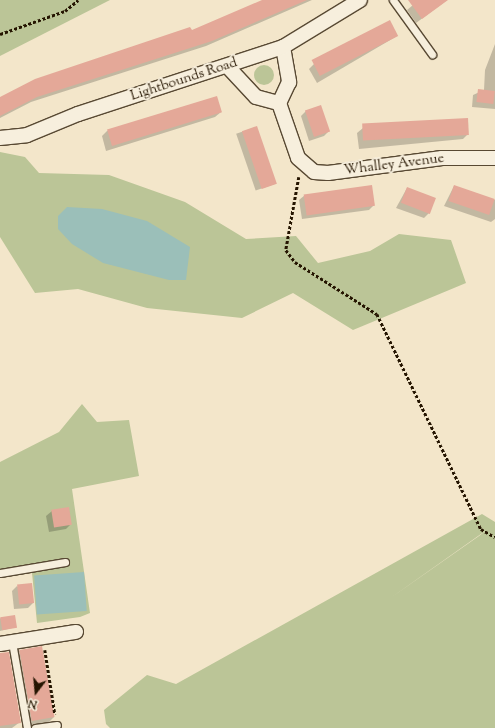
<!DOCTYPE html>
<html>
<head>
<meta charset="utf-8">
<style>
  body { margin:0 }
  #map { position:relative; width:495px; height:728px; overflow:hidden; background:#f3e6ca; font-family:"Sorts Mill Goudy",serif }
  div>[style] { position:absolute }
  .green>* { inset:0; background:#bbc597 }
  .round { border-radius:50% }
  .water>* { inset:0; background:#9bbfb9; transform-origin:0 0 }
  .shadow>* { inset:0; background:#0003; transform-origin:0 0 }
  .building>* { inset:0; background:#e4a898; transform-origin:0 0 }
  .path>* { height:2.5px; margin-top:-1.25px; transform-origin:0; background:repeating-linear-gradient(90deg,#251501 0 3px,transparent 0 5px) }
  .roads { filter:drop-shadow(1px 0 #584933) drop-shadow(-1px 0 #584933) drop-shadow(0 1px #584933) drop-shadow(0 -1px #584933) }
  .lane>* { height:7px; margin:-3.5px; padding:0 3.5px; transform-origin:3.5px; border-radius:3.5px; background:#f7efdd }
  .street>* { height:14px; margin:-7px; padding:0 7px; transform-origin:7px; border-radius:7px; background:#f7efdd }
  span { translate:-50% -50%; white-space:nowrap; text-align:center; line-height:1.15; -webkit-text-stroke:4px #f7efdd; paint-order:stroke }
  .street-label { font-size:14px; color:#251501 }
  .north { position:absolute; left:16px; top:672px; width:40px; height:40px; -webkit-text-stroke:3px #f7efdd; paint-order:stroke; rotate:196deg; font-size:11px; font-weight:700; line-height:16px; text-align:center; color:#251501 }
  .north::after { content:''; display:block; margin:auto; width:14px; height:18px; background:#251501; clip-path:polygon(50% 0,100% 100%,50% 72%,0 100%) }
</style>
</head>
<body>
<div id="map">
  <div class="green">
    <div style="clip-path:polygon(0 0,110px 0,0 56px)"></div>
    <div class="round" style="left:254px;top:65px;width:20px;height:20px"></div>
    <div style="clip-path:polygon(0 152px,25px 157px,39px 173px,109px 175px,185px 202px,246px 239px,296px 236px,318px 263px,370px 251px,399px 234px,451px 240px,466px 283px,353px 330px,293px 293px,242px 318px,147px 308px,78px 289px,35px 293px,0 237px)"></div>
    <div style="clip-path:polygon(82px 404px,97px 422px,129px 420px,139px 476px,72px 489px,90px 613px,80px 617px,37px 623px,32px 573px,0 578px,0 462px,59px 432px)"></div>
    <div style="clip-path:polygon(evenodd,482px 514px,495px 522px,495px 728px,110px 728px,106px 724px,104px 710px,147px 675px,176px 684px,482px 514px,488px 529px,479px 536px,389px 599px,488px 529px)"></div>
  </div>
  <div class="water">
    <div style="clip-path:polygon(67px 207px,102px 209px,147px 221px,190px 247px,186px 280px,169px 280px,103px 263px,72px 244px,58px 229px,58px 216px)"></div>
    <div style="left:84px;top:572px;width:39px;height:50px;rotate:86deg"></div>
  </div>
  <div class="shadow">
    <div style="clip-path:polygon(265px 0,312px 0,206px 46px,31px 102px,0 118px,0 98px,191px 32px)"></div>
    <div style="clip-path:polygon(419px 0,447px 0,416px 23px,407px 10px)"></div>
    <div style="clip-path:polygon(397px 36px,317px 83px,309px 69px,314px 64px)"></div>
    <div style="clip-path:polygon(495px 44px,495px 109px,472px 107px,473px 95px,484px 90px,485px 70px)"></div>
    <div style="clip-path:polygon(216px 97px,221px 112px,215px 117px,106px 151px,102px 136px,107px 131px)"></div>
    <div style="clip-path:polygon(306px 111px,329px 131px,324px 136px,309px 141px,301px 116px)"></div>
    <div style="left:256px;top:127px;width:60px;height:21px;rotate:71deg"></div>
    <div style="clip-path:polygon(363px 128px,468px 134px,463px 139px,359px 149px,357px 133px)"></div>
    <div style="clip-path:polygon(454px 186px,495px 200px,495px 219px,491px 222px,444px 206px)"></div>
    <div style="clip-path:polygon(407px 188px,429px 213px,424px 218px,396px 208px)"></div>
    <div style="clip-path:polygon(305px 195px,374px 205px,369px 210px,302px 219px,299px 200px)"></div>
    <div style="clip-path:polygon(52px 511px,71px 524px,66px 529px,49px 532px,46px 516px)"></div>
    <div style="clip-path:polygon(17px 586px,33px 603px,28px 608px,14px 609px,12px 591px)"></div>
    <div style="clip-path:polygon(0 618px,16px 627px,0 631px)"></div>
    <div style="clip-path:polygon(41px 648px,54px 717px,49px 722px,26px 725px,14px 656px,19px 651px)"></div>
    <div style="clip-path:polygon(0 654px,20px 722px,12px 728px,0 728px)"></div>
  </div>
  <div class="building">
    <div style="clip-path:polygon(262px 0,307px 0,212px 41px,37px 97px,0 116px,0 97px,35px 79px,190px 27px,192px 30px)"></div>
    <div style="clip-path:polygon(408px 0,448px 0,422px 19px)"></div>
    <div style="left:390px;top:20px;width:18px;height:88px;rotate:63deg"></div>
    <div style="left:478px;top:89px;width:17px;height:13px;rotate:7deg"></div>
    <div style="left:217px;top:96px;width:17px;height:115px;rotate:73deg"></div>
    <div style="left:321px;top:105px;width:28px;height:17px;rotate:71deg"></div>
    <div style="left:468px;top:118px;width:17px;height:106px;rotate:87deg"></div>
    <div style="left:257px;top:126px;width:61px;height:16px;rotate:71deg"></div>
    <div style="left:372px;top:185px;width:21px;height:69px;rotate:82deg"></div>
    <div style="left:454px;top:185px;width:43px;height:17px;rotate:19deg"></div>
    <div style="left:407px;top:187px;width:31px;height:17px;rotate:21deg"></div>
    <div style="left:69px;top:507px;width:18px;height:18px;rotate:81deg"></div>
    <div style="left:32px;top:583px;width:20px;height:15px;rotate:84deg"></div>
    <div style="left:15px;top:615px;width:13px;height:15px;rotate:81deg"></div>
    <div style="left:42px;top:646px;width:72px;height:23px;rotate:80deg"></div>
    <div style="clip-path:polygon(9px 652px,21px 723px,0 726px,0 653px)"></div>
  </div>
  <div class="path">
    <div style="left:0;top:34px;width:69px;rotate:-19.5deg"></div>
    <div style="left:65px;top:11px;width:17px;rotate:-40deg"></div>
    <div style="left:299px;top:177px;width:74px;rotate:100.1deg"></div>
    <div style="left:286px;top:250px;width:15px;rotate:53deg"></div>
    <div style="left:295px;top:262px;width:97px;rotate:32.4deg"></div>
    <div style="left:377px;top:314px;width:239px;rotate:64.2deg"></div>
    <div style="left:481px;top:529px;width:16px;rotate:30deg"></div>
    <div style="left:45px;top:650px;width:65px;rotate:81.1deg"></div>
  </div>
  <div class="roads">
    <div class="lane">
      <div style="left:393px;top:0;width:67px;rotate:54.2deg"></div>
      <div style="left:0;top:573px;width:66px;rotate:-9.6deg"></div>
      <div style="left:12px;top:642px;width:87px;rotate:80.1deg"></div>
      <div style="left:35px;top:728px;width:22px;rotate:-8deg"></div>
    </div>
    <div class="street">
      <div style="left:283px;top:47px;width:36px;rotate:80deg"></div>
      <div style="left:289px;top:82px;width:23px;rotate:115deg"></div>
      <div style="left:279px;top:103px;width:58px;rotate:70.9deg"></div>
      <div style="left:298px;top:158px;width:21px;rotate:41deg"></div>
      <div style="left:314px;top:172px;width:14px;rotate:4deg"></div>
      <div style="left:328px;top:173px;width:115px;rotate:-7.5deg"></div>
      <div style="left:442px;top:158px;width:53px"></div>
      <div style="left:228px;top:67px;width:41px;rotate:47deg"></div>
      <div style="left:256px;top:97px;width:24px;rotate:15deg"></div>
      <div style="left:0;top:138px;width:27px;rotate:-6deg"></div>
      <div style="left:27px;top:135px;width:55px;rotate:-22.4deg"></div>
      <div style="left:78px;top:114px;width:216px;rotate:-18.1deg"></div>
      <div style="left:283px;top:47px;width:90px;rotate:-31.4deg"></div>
      <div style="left:0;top:644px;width:77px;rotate:-9deg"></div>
    </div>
  </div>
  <div class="street-label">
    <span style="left:184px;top:80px;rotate:-18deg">Lightbounds Road</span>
    <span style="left:394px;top:165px;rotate:-7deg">Whalley Avenue</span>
  </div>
  <div class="north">N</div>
</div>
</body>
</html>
